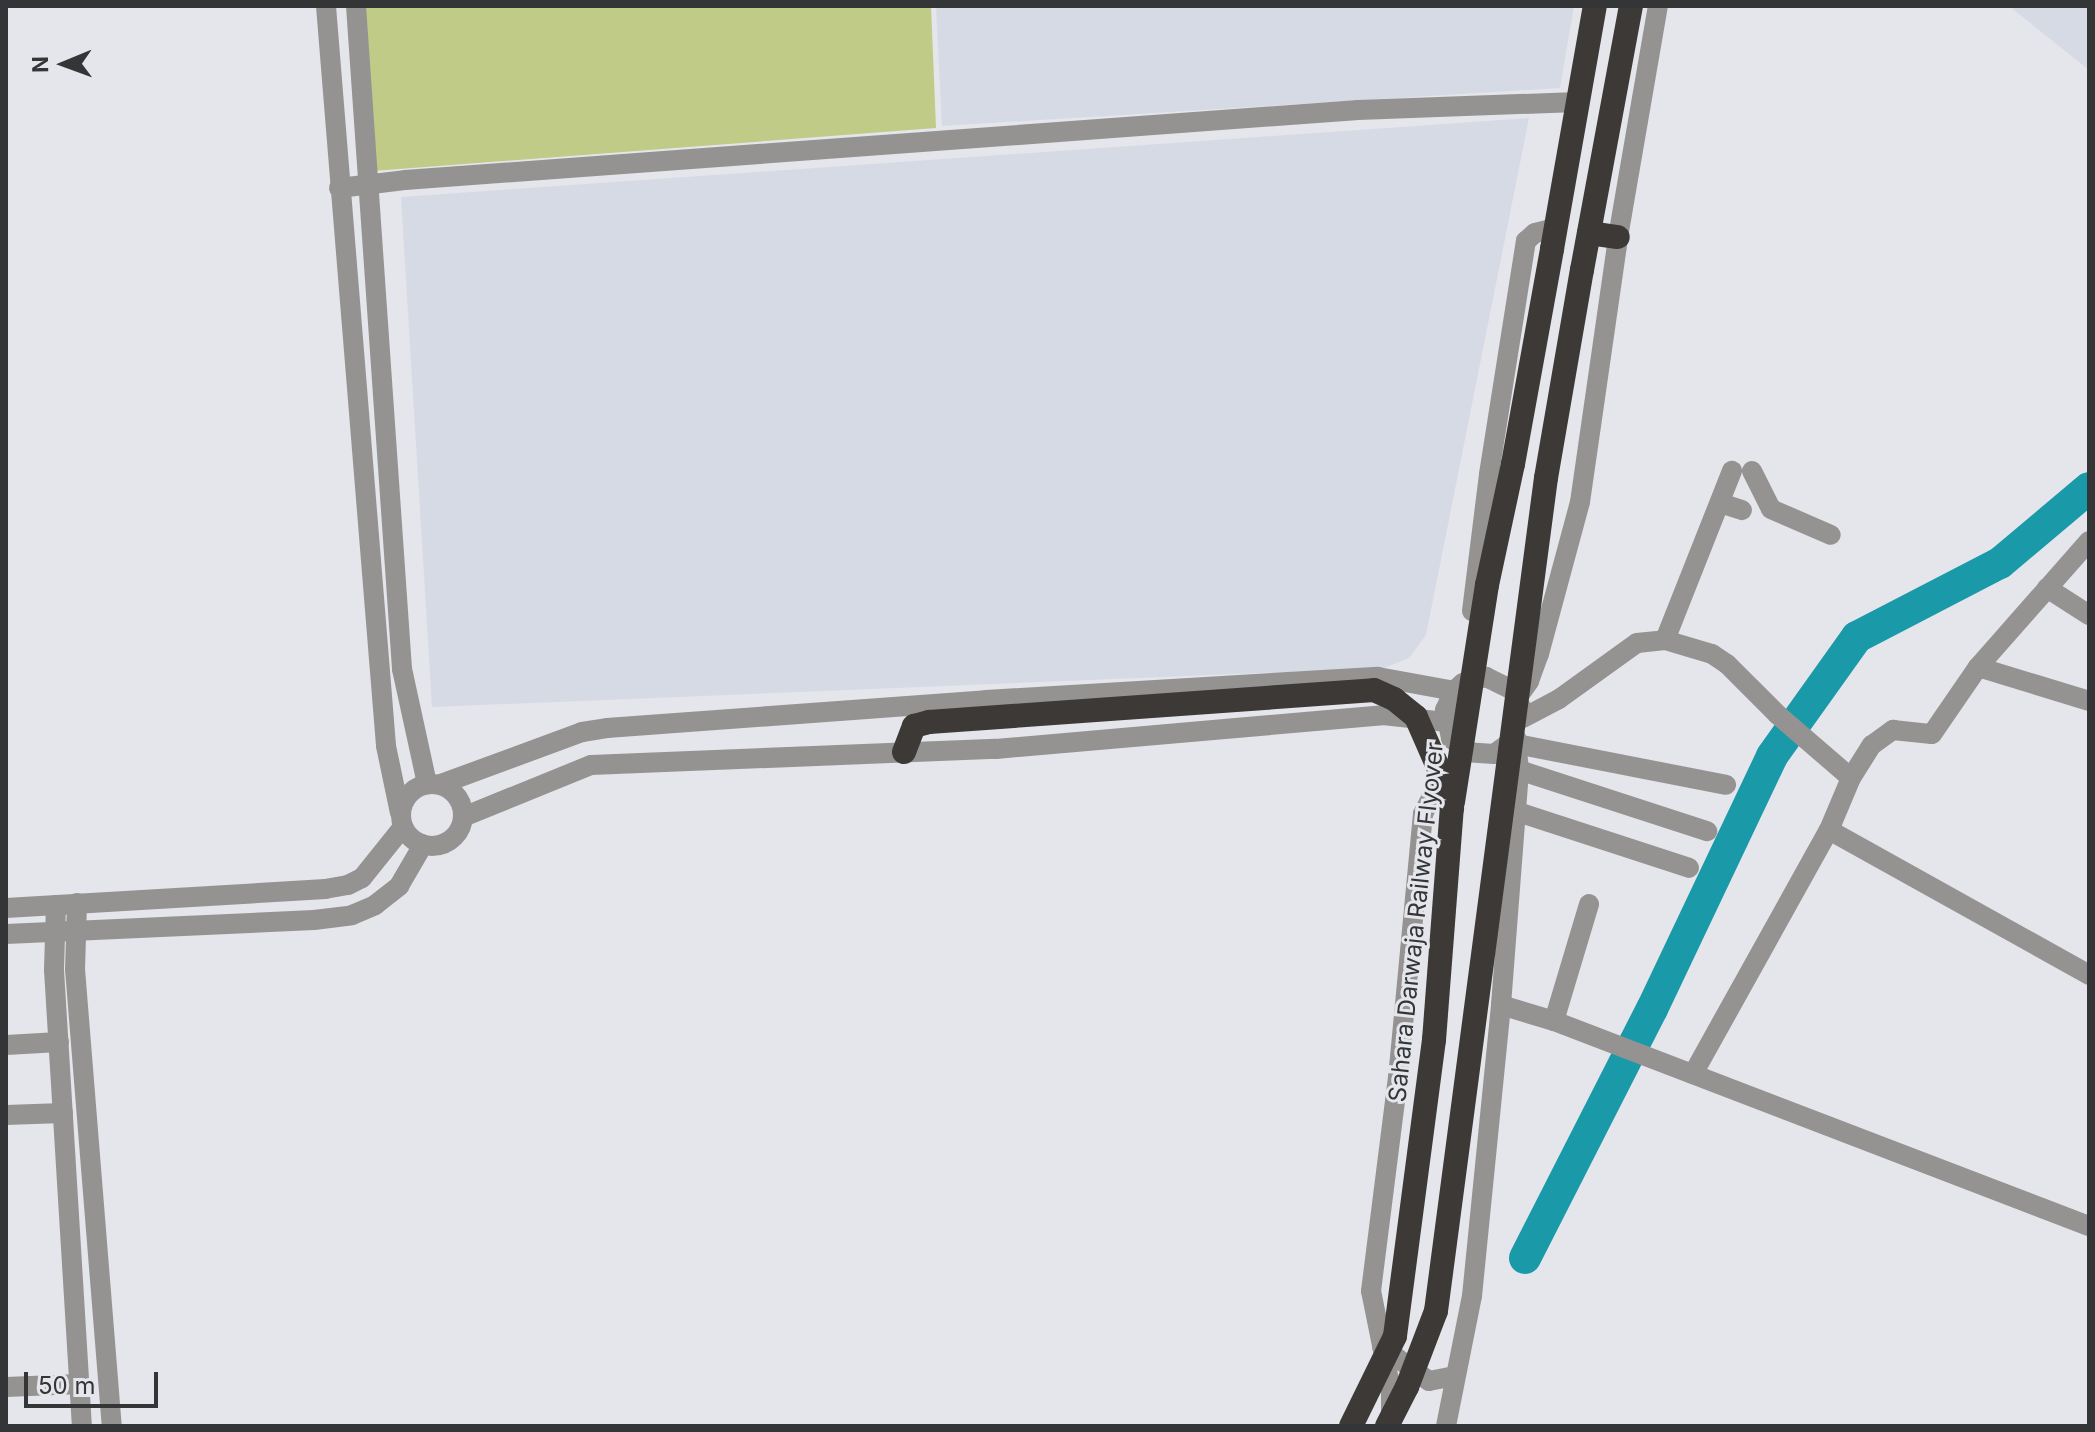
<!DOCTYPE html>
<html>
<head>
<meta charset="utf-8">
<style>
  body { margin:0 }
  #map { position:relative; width:2095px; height:1432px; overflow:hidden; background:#e4e6eb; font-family:Inter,sans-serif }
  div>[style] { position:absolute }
  .built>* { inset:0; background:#d6dae5 }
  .green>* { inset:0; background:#bfcb86 }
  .river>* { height:32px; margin:-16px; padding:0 16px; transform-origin:16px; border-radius:16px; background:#1a99a9 }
  .minor>* { height:20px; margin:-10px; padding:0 10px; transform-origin:10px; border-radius:10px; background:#959392 }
  .minor>.ring { margin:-10px; padding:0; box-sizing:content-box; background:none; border:20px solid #959392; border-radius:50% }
  .highway>* { height:24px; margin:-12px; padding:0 12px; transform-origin:12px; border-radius:12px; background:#3c3936 }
  .highway-bridge>* { height:24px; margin:-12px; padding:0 12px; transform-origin:12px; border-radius:12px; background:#3c3936 }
  span { translate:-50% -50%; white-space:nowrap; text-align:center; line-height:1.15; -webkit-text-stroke:6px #e4e6eb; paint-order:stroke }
  .street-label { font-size:24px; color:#343537 }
  .frame { position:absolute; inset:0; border:8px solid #343537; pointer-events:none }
  .north { position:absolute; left:24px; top:24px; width:80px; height:80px; -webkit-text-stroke:6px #e4e6eb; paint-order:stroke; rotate:269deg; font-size:22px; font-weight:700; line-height:32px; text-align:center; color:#343537 }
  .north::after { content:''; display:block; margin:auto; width:28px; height:36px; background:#343537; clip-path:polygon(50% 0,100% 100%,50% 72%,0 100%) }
  .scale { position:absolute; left:24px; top:1372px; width:134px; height:36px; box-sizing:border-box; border:4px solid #343537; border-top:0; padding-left:10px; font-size:24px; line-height:28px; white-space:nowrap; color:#343537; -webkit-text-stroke:6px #e4e6eb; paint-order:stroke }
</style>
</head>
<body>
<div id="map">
  <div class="built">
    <div style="clip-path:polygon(936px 6px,1574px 6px,1560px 88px,942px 126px)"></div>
    <div style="clip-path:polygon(2009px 6px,2089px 6px,2089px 70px)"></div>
    <div style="clip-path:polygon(1529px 118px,1426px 635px,1409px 658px,1384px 668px,432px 707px,401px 197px)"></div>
  </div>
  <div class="green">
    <div style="clip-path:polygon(362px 6px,931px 6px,936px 128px,373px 171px)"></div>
  </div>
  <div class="river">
    <div style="left:1525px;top:1258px;width:280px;rotate:-63deg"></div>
    <div style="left:1652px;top:1009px;width:280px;rotate:-64.6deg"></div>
    <div style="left:1772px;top:756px;width:146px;rotate:-54.5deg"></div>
    <div style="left:1857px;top:637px;width:161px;rotate:-27.4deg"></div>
    <div style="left:2000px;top:563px;width:116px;rotate:-40.1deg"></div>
  </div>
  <div class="minor">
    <div style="left:326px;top:6px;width:742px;rotate:85.36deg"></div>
    <div style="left:386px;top:746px;width:68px;rotate:78.2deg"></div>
    <div style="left:356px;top:6px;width:665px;rotate:86.03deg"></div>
    <div style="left:402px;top:669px;width:118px;rotate:77.7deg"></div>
    <div style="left:339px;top:188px;width:66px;rotate:-6.9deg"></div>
    <div style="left:405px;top:180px;width:956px;rotate:-4.2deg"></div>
    <div style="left:1358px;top:110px;width:220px;rotate:-2.1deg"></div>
    <div style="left:1752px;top:471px;width:42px;rotate:63.4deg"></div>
    <div style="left:1771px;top:509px;width:65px;rotate:23.4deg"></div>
    <div style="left:1720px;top:503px;width:23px;rotate:18deg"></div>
    <div style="left:2047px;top:588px;width:50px;rotate:32.7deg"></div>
    <div style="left:1472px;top:611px;width:138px;rotate:-82.9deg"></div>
    <div style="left:1489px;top:474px;width:236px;rotate:-81deg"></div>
    <div style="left:1526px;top:241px;width:12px;rotate:-42deg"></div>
    <div style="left:1535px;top:233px;width:21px;rotate:-14deg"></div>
    <div style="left:1665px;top:640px;width:182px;rotate:-68.4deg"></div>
    <div style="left:1978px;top:667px;width:116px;rotate:17deg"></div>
    <div style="left:1520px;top:694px;width:16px;rotate:-55deg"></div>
    <div style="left:1529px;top:681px;width:29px;rotate:-70deg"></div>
    <div style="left:1539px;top:654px;width:157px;rotate:-74.9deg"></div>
    <div style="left:1580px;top:502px;width:268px;rotate:-81.8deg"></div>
    <div style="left:1618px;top:237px;width:234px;rotate:-80.2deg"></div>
    <div style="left:1523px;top:718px;width:41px;rotate:-27.8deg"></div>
    <div style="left:1559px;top:699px;width:96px;rotate:-35.7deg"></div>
    <div style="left:1637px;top:643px;width:28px;rotate:-6deg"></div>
    <div style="left:1665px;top:640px;width:49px;rotate:16.6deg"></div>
    <div style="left:1712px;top:654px;width:18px;rotate:34deg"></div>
    <div style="left:1727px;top:664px;width:72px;rotate:45deg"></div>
    <div style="left:1778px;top:715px;width:96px;rotate:40.8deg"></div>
    <div style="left:1516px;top:738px;width:27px;rotate:144deg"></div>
    <div style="left:1494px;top:754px;width:26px;rotate:-176deg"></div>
    <div style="left:1468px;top:752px;width:22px;rotate:-141deg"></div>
    <div style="left:1451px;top:738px;width:29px;rotate:-102deg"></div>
    <div style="left:1445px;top:710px;width:21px;rotate:-65deg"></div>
    <div style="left:1454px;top:691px;width:12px;rotate:-42deg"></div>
    <div style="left:1463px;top:683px;width:24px;rotate:-15deg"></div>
    <div style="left:1486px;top:677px;width:30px;rotate:26deg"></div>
    <div style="left:1513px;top:690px;width:19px;rotate:65deg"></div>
    <div style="left:1516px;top:744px;width:214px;rotate:11deg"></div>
    <div style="left:1519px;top:770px;width:198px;rotate:18deg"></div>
    <div class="ring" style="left:401px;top:784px;width:42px;height:42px"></div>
    <div style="left:441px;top:784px;width:150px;rotate:-20.2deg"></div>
    <div style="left:582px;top:732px;width:25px;rotate:-9deg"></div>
    <div style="left:607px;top:728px;width:380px;rotate:-4.2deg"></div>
    <div style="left:986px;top:700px;width:393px;rotate:-3.4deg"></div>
    <div style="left:1378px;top:677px;width:77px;rotate:10.4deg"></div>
    <div style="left:1515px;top:811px;width:183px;rotate:18.1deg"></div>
    <div style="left:463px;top:817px;width:138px;rotate:-22.1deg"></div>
    <div style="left:591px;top:765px;width:405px;rotate:-2.3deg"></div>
    <div style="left:996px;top:749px;width:388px;rotate:-5deg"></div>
    <div style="left:1383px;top:715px;width:62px;rotate:6.4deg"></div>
    <div style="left:1829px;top:830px;width:298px;rotate:29.1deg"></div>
    <div style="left:77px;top:903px;width:66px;rotate:91.7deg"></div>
    <div style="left:75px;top:969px;width:458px;rotate:85.4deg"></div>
    <div style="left:56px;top:905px;width:65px;rotate:91.8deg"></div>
    <div style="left:54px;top:970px;width:457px;rotate:86.5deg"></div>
    <div style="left:6px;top:908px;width:320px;rotate:-3.4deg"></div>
    <div style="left:325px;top:889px;width:23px;rotate:-10deg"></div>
    <div style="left:348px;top:885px;width:16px;rotate:-27deg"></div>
    <div style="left:362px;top:878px;width:65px;rotate:-51.2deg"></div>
    <div style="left:6px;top:934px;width:308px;rotate:-2.6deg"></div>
    <div style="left:314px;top:920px;width:38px;rotate:-7deg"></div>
    <div style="left:352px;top:915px;width:25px;rotate:-23deg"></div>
    <div style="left:375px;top:905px;width:31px;rotate:-38deg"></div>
    <div style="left:399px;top:886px;width:48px;rotate:-59.7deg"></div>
    <div style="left:1501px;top:1005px;width:55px;rotate:16.8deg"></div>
    <div style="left:1554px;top:1021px;width:573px;rotate:20.97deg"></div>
    <div style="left:1554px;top:1021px;width:122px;rotate:-73.3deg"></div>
    <div style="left:6px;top:1045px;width:53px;rotate:-3.2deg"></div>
    <div style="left:1693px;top:1074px;width:279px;rotate:-60.9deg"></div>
    <div style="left:1829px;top:830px;width:56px;rotate:-67.1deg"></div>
    <div style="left:1851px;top:778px;width:39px;rotate:-58deg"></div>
    <div style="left:1872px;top:745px;width:26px;rotate:-36deg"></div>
    <div style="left:1893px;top:730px;width:39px;rotate:6deg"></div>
    <div style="left:1932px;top:734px;width:81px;rotate:-55.5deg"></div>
    <div style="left:1978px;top:667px;width:168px;rotate:-48.6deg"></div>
    <div style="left:6px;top:1115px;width:57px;rotate:-2deg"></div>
    <div style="left:1382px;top:1347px;width:58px;rotate:35.9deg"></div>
    <div style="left:1429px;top:1381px;width:26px;rotate:-11deg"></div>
    <div style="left:6px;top:1387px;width:74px;rotate:-2.3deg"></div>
    <div style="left:1391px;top:1418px;width:28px;rotate:-90deg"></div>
    <div style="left:1391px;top:1390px;width:101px;rotate:-101.4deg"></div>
    <div style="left:1371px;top:1291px;width:215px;rotate:-82.8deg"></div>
    <div style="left:1398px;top:1078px;width:265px;rotate:-84.6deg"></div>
    <div style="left:1423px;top:814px;width:51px;rotate:-63.4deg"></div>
    <div style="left:1446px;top:1426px;width:133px;rotate:-78.7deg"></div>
    <div style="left:1472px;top:1296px;width:292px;rotate:-84.3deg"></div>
    <div style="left:1501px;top:1005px;width:236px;rotate:-85.6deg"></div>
    <div style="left:1519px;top:770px;width:20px;rotate:-96deg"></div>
  </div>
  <div class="highway">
    <div style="left:1589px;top:233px;width:29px;rotate:8deg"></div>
    <div style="left:1552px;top:249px;width:247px;rotate:-80deg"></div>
    <div style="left:1582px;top:270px;width:269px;rotate:-79.5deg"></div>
    <div style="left:904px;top:752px;width:28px;rotate:-69deg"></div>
    <div style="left:914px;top:726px;width:16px;rotate:-15deg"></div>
    <div style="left:1434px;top:1040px;width:233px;rotate:-85.6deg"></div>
  </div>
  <div class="highway-bridge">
    <div style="left:929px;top:722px;width:446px;rotate:-4.1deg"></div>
    <div style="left:1374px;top:690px;width:22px;rotate:24deg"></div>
    <div style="left:1394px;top:699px;width:28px;rotate:39deg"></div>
    <div style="left:1416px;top:717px;width:62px;rotate:66.3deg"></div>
    <div style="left:1441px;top:774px;width:36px;rotate:72deg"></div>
    <div style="left:1453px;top:802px;width:220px;rotate:-81.1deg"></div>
    <div style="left:1487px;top:585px;width:124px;rotate:-77.9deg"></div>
    <div style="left:1513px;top:464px;width:219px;rotate:-79.7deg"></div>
    <div style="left:1351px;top:1426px;width:100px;rotate:-63.9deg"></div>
    <div style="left:1395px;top:1336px;width:299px;rotate:-82.5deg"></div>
    <div style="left:1387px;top:1426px;width:44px;rotate:-62.9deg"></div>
    <div style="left:1407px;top:1387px;width:81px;rotate:-69.1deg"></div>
    <div style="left:1436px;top:1311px;width:840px;rotate:-82.48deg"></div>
    <div style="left:1546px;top:478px;width:211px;rotate:-80.2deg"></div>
  </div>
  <div class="street-label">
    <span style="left:1416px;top:922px;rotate:-84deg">Sahara Darwaja Railway Flyover</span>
  </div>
  <div class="frame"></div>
  <div class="north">N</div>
  <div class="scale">50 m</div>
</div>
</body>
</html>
